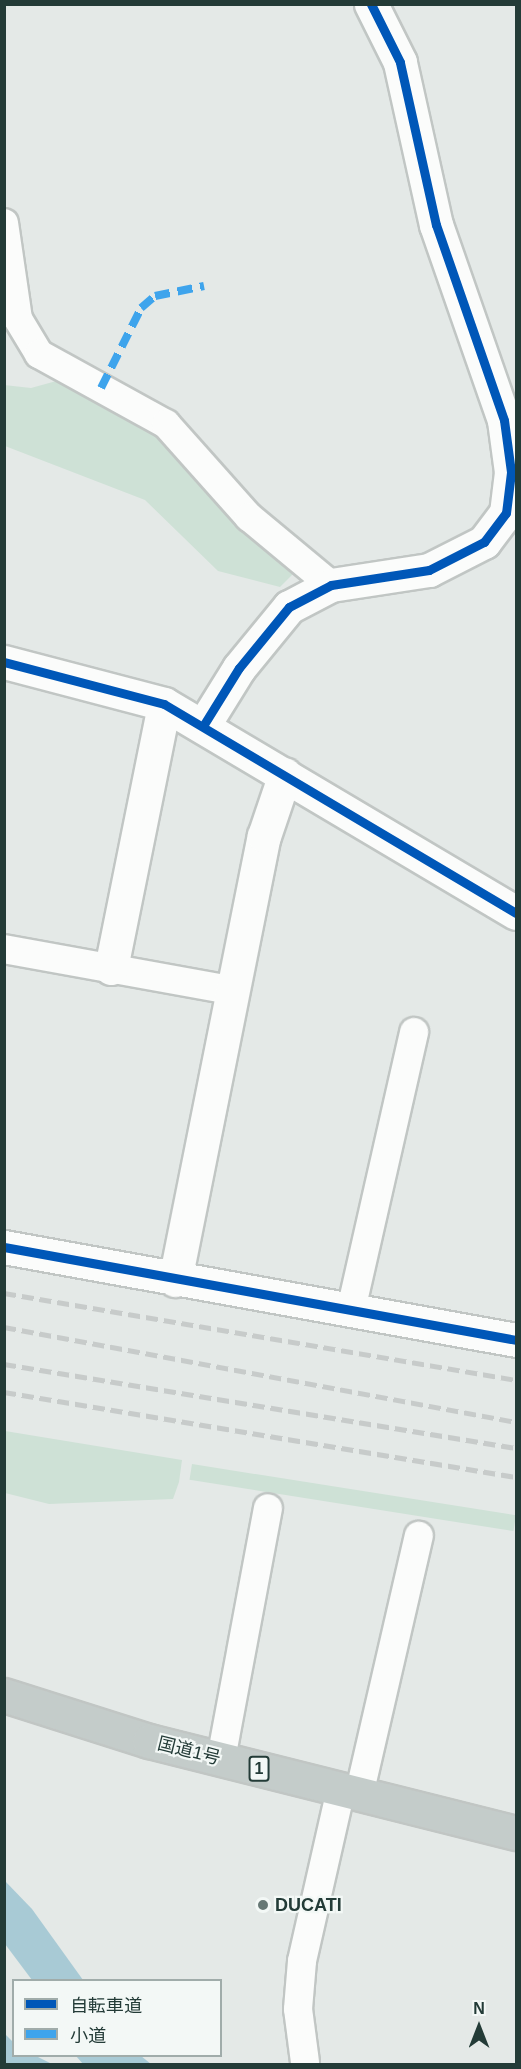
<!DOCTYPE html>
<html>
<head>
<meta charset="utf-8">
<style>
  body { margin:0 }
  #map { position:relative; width:521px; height:2069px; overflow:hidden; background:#e4e9e7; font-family:Helvetica,"Noto Sans JP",sans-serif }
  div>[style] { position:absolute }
  .green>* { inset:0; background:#cee1d6; transform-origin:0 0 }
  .water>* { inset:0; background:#a8cad5 }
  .roads { filter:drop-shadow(2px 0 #c1c6c4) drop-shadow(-2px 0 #c1c6c4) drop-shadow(0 2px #c1c6c4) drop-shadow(0 -2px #c1c6c4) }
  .service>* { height:28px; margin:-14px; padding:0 14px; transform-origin:14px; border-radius:14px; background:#fbfcfb }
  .minor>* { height:33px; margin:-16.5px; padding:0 16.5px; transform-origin:16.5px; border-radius:16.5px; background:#fbfcfb }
  .trunk>* { height:33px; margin:-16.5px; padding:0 16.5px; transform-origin:16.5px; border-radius:16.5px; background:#c4ccca }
  .rail>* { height:4.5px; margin-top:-2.25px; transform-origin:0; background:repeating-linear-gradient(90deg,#c7cbca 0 12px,transparent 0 18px) }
  .quiet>* { height:8px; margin-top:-4px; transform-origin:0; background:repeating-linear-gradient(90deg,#3ea4ec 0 15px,transparent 0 23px) }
  .cycleway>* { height:9px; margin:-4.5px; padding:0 4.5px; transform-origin:4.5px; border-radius:4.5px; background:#0057b8 }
  .dots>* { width:16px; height:16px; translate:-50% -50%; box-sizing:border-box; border:3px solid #f3f8f6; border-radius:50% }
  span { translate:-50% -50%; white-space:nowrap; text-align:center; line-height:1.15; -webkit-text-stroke:4.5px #f3f8f6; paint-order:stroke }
  .shield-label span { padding:2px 4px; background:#f3f8f6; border:2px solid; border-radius:4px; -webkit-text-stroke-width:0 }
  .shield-label { font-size:16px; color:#233b37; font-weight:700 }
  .street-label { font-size:18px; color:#233b37 }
  .poi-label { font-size:18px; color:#233b37; font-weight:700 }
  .left { translate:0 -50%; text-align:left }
  .frame { position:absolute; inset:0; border:6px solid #233b37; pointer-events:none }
  .legend { position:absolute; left:12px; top:1979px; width:210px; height:78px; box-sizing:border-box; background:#f3f8f6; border:2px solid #a0acaa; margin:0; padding:8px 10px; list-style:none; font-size:18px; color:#233b37 }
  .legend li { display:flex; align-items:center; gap:12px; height:30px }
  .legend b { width:30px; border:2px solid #a0acaa }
  .north { position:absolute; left:449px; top:1997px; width:60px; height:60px; -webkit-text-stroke:4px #f3f8f6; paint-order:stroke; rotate:0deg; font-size:16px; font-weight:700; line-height:24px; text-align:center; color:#233b37 }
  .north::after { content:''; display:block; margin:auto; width:21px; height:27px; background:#233b37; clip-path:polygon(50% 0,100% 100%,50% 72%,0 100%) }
</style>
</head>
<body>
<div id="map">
  <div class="green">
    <div style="clip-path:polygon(60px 380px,160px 433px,296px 571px,280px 587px,218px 571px,145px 500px,5px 446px,4px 385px,31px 388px)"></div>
    <div style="clip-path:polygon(5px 1431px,182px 1460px,179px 1482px,173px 1499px,49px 1504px,5px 1493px)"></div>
    <div style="left:192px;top:1464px;width:328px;height:16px;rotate:9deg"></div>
  </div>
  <div class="water">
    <div style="clip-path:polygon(5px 1881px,32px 1909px,83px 1980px,32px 1980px,5px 1944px)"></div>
    <div style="clip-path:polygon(5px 2034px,13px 2042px,14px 2056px,36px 2056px,52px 2064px,5px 2064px)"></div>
    <div style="clip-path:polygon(76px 2056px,141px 2056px,151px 2064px,83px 2064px)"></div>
  </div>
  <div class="roads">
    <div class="service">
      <div style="left:4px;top:223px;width:97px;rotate:81.7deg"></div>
      <div style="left:18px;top:319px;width:41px;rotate:59deg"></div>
      <div style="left:39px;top:354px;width:145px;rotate:28.9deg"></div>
      <div style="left:166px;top:424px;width:125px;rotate:48.3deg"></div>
      <div style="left:249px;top:517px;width:107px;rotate:39.7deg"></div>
      <div style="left:4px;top:949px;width:234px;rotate:10.3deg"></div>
      <div style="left:351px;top:1310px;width:285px;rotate:-77.2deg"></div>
      <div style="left:221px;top:1759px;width:255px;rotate:-79.4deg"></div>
      <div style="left:359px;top:1795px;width:266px;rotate:-77deg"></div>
      <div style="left:305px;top:2062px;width:53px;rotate:-97.5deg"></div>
      <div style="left:298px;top:2009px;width:48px;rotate:-85.2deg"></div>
      <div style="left:302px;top:1961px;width:175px;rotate:-77.2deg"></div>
    </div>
    <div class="minor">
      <div style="left:4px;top:662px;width:165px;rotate:14.7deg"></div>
      <div style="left:164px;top:704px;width:409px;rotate:30.7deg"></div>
      <div style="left:203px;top:726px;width:68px;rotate:-58.2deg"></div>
      <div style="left:239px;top:668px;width:79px;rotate:-50.7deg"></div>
      <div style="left:289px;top:607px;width:47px;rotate:-27.6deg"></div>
      <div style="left:331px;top:585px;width:99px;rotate:-8.7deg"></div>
      <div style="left:429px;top:570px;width:62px;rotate:-27deg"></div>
      <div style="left:484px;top:542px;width:36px;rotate:-53deg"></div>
      <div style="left:506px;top:513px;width:41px;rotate:-83deg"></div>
      <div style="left:511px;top:472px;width:52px;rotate:-97.7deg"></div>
      <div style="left:504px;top:420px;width:207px;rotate:-109.2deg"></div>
      <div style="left:436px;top:225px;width:167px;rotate:-102.5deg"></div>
      <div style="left:400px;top:62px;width:65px;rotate:-116.6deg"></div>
      <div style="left:111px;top:968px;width:269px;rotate:-78.6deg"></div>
      <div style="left:4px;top:1247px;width:520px;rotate:10.29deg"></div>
      <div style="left:175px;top:1280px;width:453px;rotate:-78.7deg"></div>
      <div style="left:264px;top:836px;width:65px;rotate:-71.3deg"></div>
    </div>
    <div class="trunk">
      <div style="left:4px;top:1695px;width:152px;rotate:17.6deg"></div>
      <div style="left:149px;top:1741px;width:378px;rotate:14.1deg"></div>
    </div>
  </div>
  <div class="rail">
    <div style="left:4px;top:1293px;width:519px;rotate:9.64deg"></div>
    <div style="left:4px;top:1327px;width:521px;rotate:10.51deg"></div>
    <div style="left:4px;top:1364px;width:519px;rotate:9.32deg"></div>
    <div style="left:4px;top:1392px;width:519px;rotate:9.43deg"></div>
  </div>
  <div class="quiet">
    <div style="left:101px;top:388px;width:89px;rotate:-63.4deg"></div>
    <div style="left:141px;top:308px;width:18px;rotate:-41deg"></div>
    <div style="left:155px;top:296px;width:50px;rotate:-11.5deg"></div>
  </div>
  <div class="cycleway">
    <div style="left:4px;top:662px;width:165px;rotate:14.7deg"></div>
    <div style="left:164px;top:704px;width:409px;rotate:30.7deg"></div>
    <div style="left:203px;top:726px;width:68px;rotate:-58.2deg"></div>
    <div style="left:239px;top:668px;width:79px;rotate:-50.7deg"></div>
    <div style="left:289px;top:607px;width:47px;rotate:-27.6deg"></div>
    <div style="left:331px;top:585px;width:99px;rotate:-8.7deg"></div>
    <div style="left:429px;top:570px;width:62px;rotate:-27deg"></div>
    <div style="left:484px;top:542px;width:36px;rotate:-53deg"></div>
    <div style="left:506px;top:513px;width:41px;rotate:-83deg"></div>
    <div style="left:511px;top:472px;width:52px;rotate:-97.7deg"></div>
    <div style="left:504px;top:420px;width:207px;rotate:-109.2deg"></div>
    <div style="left:436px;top:225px;width:167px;rotate:-102.5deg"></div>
    <div style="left:400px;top:62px;width:65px;rotate:-116.6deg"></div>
    <div style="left:4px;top:1247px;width:520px;rotate:10.29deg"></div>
  </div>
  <div class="dots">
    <div style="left:263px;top:1905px;background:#677875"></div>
  </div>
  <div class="shield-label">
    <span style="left:259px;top:1769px">1</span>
  </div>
  <div class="street-label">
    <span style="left:189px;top:1751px;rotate:14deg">国道1号</span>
  </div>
  <div class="poi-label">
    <span class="left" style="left:275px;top:1905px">DUCATI</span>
  </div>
  <div class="frame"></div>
  <ul class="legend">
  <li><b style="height:8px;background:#0057b8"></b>自転車道</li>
  <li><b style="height:8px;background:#3ea4ec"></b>小道</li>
  </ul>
  <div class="north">N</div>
</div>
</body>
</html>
